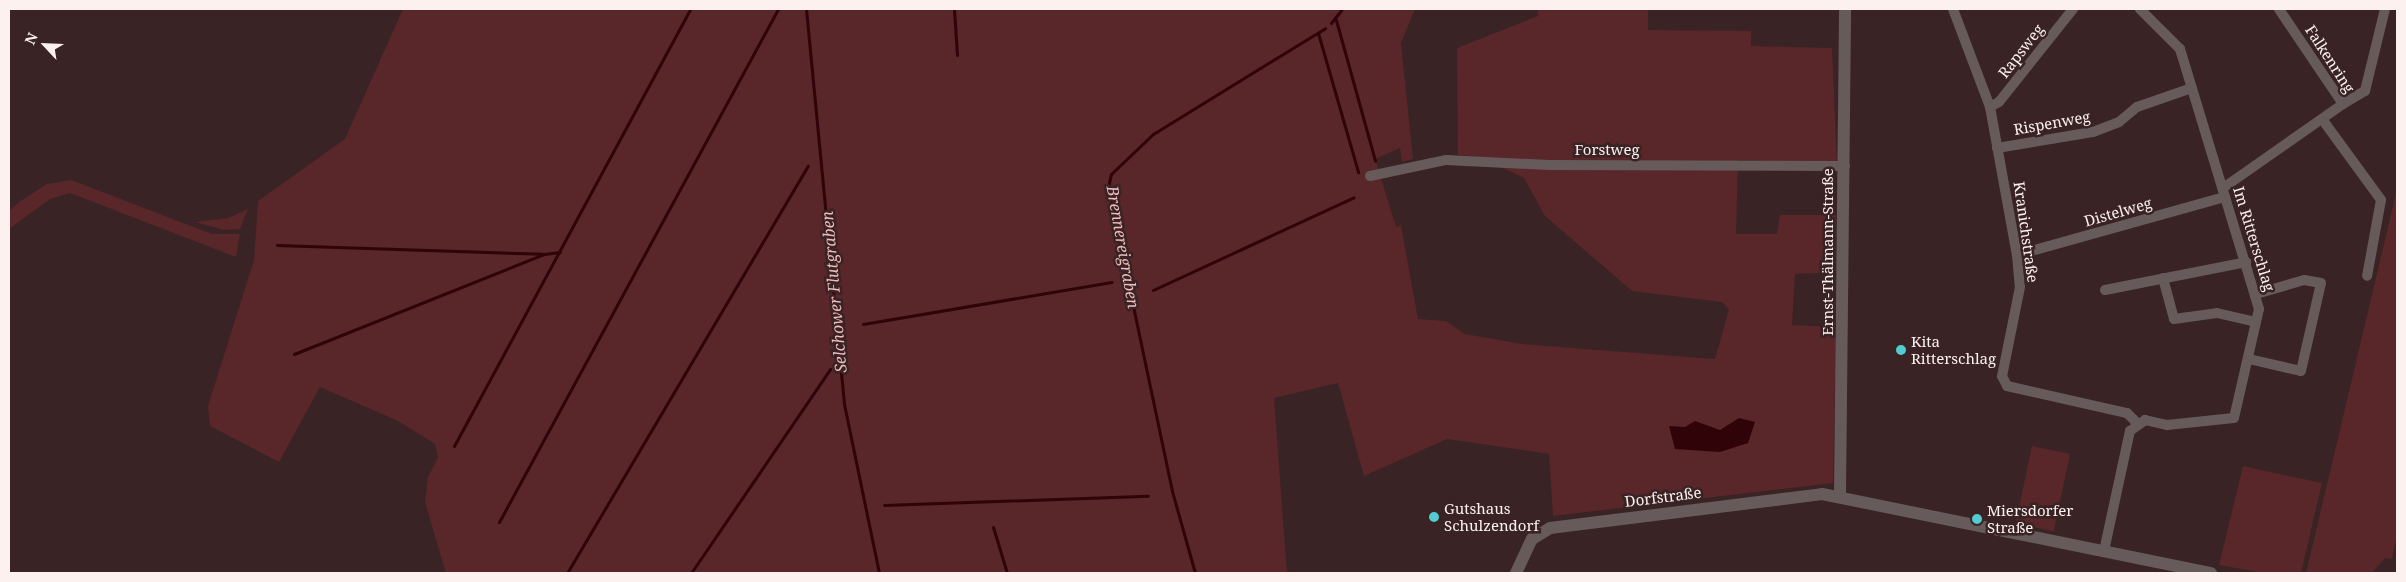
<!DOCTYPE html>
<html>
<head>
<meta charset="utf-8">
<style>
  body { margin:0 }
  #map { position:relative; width:2406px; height:582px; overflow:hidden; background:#392324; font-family:"Noto Serif",serif }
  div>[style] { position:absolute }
  .green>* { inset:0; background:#592629; transform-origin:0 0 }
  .water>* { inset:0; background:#300309 }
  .stream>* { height:3px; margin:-1.5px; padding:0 1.5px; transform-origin:1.5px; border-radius:1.5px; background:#300309 }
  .minor>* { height:10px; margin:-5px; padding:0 5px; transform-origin:5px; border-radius:5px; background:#665b5a }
  .tertiary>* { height:12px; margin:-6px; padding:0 6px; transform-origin:6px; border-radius:6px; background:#665b5a }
  .dots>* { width:14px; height:14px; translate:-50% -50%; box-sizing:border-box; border:2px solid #392324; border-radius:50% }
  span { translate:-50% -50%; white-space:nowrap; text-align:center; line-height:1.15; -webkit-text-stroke:5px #392324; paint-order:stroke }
  .street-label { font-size:15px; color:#fdf1f0 }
  .poi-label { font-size:15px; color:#fdf1f0 }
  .left { translate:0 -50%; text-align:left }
  .water-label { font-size:16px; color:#f0bcbc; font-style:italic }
  .frame { position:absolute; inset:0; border:10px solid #fdf1f0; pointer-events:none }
  .north { position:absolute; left:20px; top:20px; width:50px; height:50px; -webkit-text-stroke:4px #392324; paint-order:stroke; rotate:295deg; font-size:14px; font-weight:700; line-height:20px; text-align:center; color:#fdf1f0 }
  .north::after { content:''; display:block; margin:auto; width:18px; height:22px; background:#fdf1f0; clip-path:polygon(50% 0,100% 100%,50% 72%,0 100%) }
</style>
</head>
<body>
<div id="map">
  <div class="green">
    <div style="clip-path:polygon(403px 9px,1415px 9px,1401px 43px,1413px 159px,1402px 162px,1400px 148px,1375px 159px,1396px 227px,1401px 225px,1418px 319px,1446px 321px,1465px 334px,1522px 344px,1715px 359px,1729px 309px,1722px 302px,1632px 291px,1545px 216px,1524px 178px,1480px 157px,1458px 155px,1457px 48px,1538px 16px,1538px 9px,1648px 9px,1648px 30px,1751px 31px,1751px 46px,1832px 48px,1837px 163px,1738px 160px,1736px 234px,1777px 234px,1780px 215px,1836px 215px,1836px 272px,1795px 274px,1792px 325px,1836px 327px,1833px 483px,1553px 516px,1549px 454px,1447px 439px,1364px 476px,1338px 383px,1274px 398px,1287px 573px,446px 573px,425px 502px,428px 477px,438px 457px,435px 444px,398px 421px,320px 387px,279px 462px,210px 426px,208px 406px,254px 260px,258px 201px,345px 139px)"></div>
    <div style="clip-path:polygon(71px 180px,212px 234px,240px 234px,236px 257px,70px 193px,50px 199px,9px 229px,9px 211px,19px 202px,47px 184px)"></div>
    <div style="clip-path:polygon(2397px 189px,2397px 535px,2392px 559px,2385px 558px,2372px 573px,2306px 573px)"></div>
    <div style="clip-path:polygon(248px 209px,240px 229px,224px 230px,195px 222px,228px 218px)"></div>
    <div style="left:2032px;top:446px;width:39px;height:79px;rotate:12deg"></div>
    <div style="clip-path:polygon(2243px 466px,2322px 483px,2301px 573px,2263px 573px,2219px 565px)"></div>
  </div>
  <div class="water">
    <div style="clip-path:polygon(1739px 418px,1755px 422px,1748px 443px,1720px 452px,1675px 449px,1669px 426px,1685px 427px,1695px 421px,1720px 430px)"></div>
  </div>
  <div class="stream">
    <div style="left:806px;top:9px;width:397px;rotate:84.5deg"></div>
    <div style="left:844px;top:404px;width:173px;rotate:78.3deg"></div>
    <div style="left:954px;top:9px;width:46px;rotate:86.3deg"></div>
    <div style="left:1336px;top:20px;width:146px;rotate:74.5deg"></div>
    <div style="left:1331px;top:23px;width:18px;rotate:-52deg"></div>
    <div style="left:1318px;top:33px;width:145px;rotate:73.9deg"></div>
    <div style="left:277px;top:245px;width:266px;rotate:1.9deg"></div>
    <div style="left:1153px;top:290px;width:221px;rotate:-24.8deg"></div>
    <div style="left:863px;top:324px;width:252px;rotate:-9.6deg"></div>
    <div style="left:294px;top:354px;width:269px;rotate:-21.8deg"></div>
    <div style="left:544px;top:254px;width:16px;rotate:-7deg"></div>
    <div style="left:454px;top:446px;width:497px;rotate:-61.6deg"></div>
    <div style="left:884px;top:505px;width:264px;rotate:-2deg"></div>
    <div style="left:499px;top:522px;width:584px;rotate:-61.46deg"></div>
    <div style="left:993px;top:527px;width:48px;rotate:73.1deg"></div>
    <div style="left:567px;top:573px;width:473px;rotate:-59.4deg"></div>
    <div style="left:691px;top:573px;width:247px;rotate:-55.7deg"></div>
    <div style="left:1195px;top:573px;width:85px;rotate:-105.7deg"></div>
    <div style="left:1172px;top:491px;width:311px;rotate:-101.9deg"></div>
    <div style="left:1108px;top:187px;width:13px;rotate:-77deg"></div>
    <div style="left:1111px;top:174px;width:58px;rotate:-43.6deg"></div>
    <div style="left:1153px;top:134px;width:202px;rotate:-31.6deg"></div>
  </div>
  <div class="minor">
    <div style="left:1953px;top:9px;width:105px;rotate:69.3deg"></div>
    <div style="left:1990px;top:107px;width:150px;rotate:79.7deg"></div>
    <div style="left:2017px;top:255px;width:32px;rotate:85deg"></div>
    <div style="left:2020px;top:287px;width:91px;rotate:101.4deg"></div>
    <div style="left:2002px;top:376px;width:11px;rotate:63deg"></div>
    <div style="left:2007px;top:386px;width:123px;rotate:12.7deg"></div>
    <div style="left:2127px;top:413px;width:14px;rotate:45deg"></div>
    <div style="left:2343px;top:104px;width:26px;rotate:-31deg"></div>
    <div style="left:2365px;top:91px;width:84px;rotate:-76.3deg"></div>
    <div style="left:1990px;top:107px;width:10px;rotate:-29deg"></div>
    <div style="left:1999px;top:102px;width:119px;rotate:-51.5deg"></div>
    <div style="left:2322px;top:119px;width:100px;rotate:53.9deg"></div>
    <div style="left:2381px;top:200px;width:77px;rotate:100.4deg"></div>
    <div style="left:1997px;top:148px;width:97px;rotate:-9.5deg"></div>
    <div style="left:2093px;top:132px;width:28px;rotate:-21deg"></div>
    <div style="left:2119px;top:122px;width:23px;rotate:-40deg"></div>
    <div style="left:2137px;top:107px;width:58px;rotate:-19.1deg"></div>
    <div style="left:1370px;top:176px;width:78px;rotate:-11.9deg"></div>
    <div style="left:1446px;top:160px;width:104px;rotate:2.8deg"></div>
    <div style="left:1550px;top:165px;width:295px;rotate:0.2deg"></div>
    <div style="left:2223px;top:188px;width:146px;rotate:-35deg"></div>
    <div style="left:2343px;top:104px;width:115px;rotate:-124deg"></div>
    <div style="left:2017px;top:255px;width:216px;rotate:-15.6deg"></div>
    <div style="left:2163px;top:278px;width:42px;rotate:75deg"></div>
    <div style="left:2174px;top:319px;width:43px;rotate:-7.9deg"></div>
    <div style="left:2217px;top:313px;width:40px;rotate:13deg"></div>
    <div style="left:2105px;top:290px;width:144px;rotate:-11.2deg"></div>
    <div style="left:2249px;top:359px;width:53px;rotate:13deg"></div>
    <div style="left:2301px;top:371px;width:90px;rotate:-77.2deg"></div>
    <div style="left:2321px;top:283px;width:17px;rotate:-170deg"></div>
    <div style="left:2304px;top:280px;width:50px;rotate:163.7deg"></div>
    <div style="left:2104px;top:551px;width:123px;rotate:-77.8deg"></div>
    <div style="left:2130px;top:431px;width:19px;rotate:-36deg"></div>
    <div style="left:2145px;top:420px;width:23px;rotate:13deg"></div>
    <div style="left:2167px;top:425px;width:67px;rotate:-6deg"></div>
    <div style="left:2234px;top:418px;width:112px;rotate:-77.1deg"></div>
    <div style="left:2259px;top:309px;width:272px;rotate:-106.9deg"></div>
    <div style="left:2180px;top:49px;width:57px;rotate:-135deg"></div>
  </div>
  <div class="tertiary">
    <div style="left:1840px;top:494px;width:485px;rotate:-89.4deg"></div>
    <div style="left:1516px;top:573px;width:38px;rotate:-65deg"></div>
    <div style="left:1532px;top:539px;width:21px;rotate:-31deg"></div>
    <div style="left:1550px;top:528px;width:274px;rotate:-7.1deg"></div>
    <div style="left:1822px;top:494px;width:397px;rotate:11.5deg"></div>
  </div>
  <div class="dots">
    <div style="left:1901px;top:350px;background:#52ccd0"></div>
    <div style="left:1434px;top:517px;background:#52ccd0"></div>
    <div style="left:1977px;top:519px;background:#52ccd0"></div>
  </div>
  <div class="street-label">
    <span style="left:2021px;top:51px;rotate:-52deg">Rapsweg</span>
    <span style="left:2330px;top:59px;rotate:57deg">Falkenring</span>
    <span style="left:2052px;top:123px;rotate:-10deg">Rispenweg</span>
    <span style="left:1607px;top:150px">Forstweg</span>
    <span style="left:2118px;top:212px;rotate:-16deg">Distelweg</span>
    <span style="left:2026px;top:232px;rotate:82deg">Kranichstraße</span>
    <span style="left:2254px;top:239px;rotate:73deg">Im Ritterschlag</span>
    <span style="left:1828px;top:252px;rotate:-90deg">Ernst-Thälmann-Straße</span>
    <span style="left:1663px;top:497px;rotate:-7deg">Dorfstraße</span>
  </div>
  <div class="poi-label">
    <span class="left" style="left:1911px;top:350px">Kita<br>Ritterschlag</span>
    <span class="left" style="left:1444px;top:517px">Gutshaus<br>Schulzendorf</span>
    <span class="left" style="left:1987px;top:519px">Miersdorfer<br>Straße</span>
  </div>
  <div class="water-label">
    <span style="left:1123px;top:247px;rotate:80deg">Brennereigraben</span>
    <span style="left:834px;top:292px;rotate:-95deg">Selchower Flutgraben</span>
  </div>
  <div class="frame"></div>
  <div class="north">N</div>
</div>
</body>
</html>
